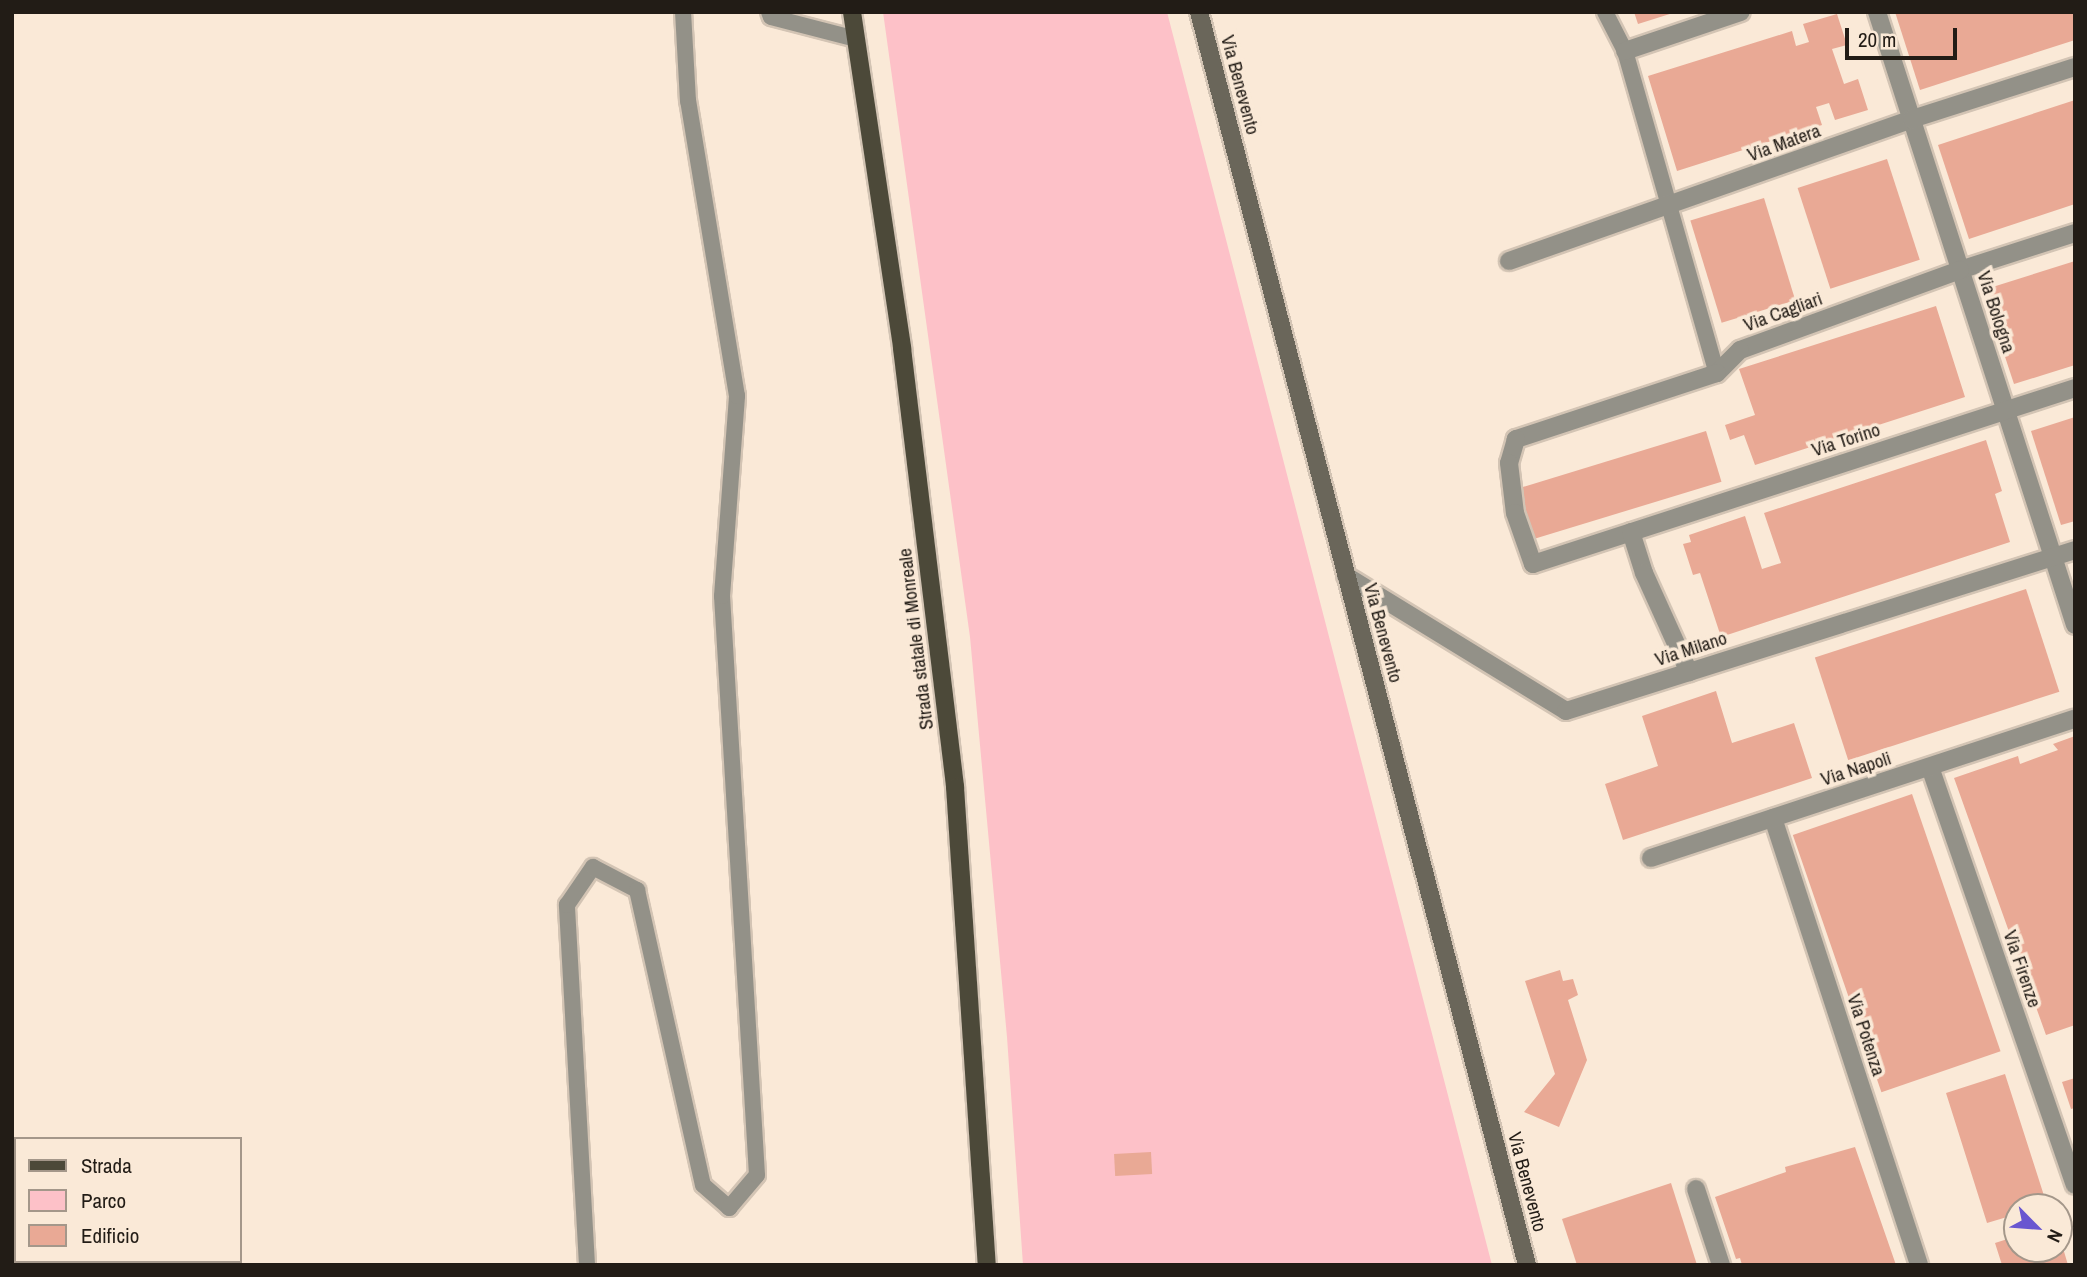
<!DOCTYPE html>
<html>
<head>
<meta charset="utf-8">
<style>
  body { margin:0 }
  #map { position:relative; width:2087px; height:1277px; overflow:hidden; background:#fae9d7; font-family:"Archivo Narrow",sans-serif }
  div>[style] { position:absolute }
  .green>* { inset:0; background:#fdc1c8 }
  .building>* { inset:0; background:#e9a995; transform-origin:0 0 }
  .roads { filter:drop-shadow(2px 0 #d3c4b4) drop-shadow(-2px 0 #d3c4b4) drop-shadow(0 2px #d3c4b4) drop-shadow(0 -2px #d3c4b4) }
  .service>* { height:16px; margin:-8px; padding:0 8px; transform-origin:8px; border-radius:8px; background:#939188 }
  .minor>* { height:18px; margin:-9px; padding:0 9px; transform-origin:9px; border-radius:9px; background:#939188 }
  .secondary>* { height:18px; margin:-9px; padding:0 9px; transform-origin:9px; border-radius:9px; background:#6a665a }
  .primary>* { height:18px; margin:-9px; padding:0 9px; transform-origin:9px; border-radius:9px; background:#4c4939 }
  span { translate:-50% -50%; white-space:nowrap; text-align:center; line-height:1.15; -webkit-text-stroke:7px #fae9d7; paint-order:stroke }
  .street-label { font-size:19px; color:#221c16 }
  .frame { position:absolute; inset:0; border:14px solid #221c16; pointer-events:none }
  .legend { position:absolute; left:14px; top:1137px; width:228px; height:126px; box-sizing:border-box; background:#fae9d7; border:2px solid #a4978a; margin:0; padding:9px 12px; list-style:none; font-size:21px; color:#221c16 }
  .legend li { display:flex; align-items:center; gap:14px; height:35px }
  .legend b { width:35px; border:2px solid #a4978a }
  .north { position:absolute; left:2003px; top:1193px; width:70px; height:70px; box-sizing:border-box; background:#fae9d7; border:2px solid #a4978a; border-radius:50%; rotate:115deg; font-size:19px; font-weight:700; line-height:28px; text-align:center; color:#221c16 }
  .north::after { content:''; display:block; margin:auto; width:24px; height:32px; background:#6956d0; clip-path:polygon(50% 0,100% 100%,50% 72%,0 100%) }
  .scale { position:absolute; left:1845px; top:28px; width:112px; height:32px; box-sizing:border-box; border:4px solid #221c16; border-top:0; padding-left:9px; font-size:21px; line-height:24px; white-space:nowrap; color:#221c16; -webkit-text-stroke:5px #fae9d7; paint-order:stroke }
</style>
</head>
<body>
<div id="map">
  <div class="green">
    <div style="clip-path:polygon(883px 12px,1167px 12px,1492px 1265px,1023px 1265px,1007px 1037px,970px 637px)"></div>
  </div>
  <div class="building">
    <div style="clip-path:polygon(1634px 12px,1673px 12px,1673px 13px,1638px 24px)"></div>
    <div style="clip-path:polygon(1895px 12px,2075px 12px,2075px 40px,1920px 90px)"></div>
    <div style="clip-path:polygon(1837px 14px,1847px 45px,1832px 49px,1844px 84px,1858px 79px,1868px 110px,1835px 120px,1829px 103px,1816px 107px,1822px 125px,1677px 171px,1648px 76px,1792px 31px,1796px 46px,1809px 42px,1803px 24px)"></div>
    <div style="clip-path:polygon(2075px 100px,2075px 204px,1969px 239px,1938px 145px)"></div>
    <div style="left:1887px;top:159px;width:106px;height:94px;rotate:72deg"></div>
    <div style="left:1764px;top:198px;width:107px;height:77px;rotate:73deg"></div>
    <div style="clip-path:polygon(2075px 261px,2075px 365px,2014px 384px,1983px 290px)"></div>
    <div style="clip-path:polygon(1936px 306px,1965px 397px,1755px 465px,1744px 435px,1730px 440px,1725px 425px,1755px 415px,1739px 369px)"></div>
    <div style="clip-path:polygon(2075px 417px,2075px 521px,2061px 525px,2031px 431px)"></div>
    <div style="left:1706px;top:431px;width:53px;height:198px;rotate:73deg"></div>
    <div style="clip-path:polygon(1986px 440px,2002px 491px,1995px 494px,2010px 542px,1721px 637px,1700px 573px,1693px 575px,1683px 544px,1691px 542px,1689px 535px,1745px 516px,1762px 569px,1781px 563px,1764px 513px)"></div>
    <div style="left:2026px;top:589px;width:108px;height:222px;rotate:72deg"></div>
    <div style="clip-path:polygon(1716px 691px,1732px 743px,1794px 723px,1812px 778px,1623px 840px,1605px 784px,1658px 766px,1642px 716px)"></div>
    <div style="clip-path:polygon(2075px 736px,2075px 1025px,2046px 1035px,1954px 778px,2018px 756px,2020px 764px,2058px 750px,2053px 744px)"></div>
    <div style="left:1912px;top:794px;width:272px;height:126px;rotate:71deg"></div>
    <div style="clip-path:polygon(1560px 970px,1563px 981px,1573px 979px,1578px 995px,1568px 1000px,1587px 1060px,1559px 1127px,1524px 1112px,1555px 1074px,1525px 981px)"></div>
    <div style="clip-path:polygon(2005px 1074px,2047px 1205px,2017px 1207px,2017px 1214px,1987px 1223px,1946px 1093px)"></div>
    <div style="clip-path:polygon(2075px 1078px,2075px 1108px,2071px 1109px,2062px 1082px)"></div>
    <div style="clip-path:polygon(1855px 1147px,1896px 1265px,1742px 1265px,1740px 1258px,1736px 1259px,1715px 1197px,1786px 1172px,1785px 1167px)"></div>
    <div style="left:1151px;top:1152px;width:22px;height:37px;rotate:87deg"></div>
    <div style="clip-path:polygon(1671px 1183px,1697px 1265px,1577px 1265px,1562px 1219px)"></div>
    <div style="clip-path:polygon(2017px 1236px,2017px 1249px,2059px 1249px,2060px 1238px,2068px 1265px,2002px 1265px,1995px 1243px)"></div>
  </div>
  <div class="roads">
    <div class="service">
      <div style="left:769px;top:12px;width:5px;rotate:68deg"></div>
      <div style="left:771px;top:17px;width:88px;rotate:14.5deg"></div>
      <div style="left:1605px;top:12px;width:44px;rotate:62.9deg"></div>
      <div style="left:1625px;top:51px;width:335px;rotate:74.1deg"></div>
      <div style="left:587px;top:1265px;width:361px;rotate:-93.2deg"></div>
      <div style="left:567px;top:905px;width:46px;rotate:-55.6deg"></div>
      <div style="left:593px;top:867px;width:50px;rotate:27.6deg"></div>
      <div style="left:637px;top:890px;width:302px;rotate:77.4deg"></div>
      <div style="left:703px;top:1185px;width:35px;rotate:41deg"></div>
      <div style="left:729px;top:1208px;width:43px;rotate:-49.7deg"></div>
      <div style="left:757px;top:1175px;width:580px;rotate:-93.46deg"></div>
      <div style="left:722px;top:596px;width:201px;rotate:-85.7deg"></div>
      <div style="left:737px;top:396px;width:299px;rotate:-99.4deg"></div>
      <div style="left:688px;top:101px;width:89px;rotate:-93.2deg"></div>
    </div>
    <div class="minor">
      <div style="left:1877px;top:12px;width:644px;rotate:72.1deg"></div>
      <div style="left:1625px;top:51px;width:122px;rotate:-18.6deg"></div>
      <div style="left:2075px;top:233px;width:121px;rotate:162.2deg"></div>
      <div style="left:1960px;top:270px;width:234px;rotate:160deg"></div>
      <div style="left:1740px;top:350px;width:33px;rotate:135deg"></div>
      <div style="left:1717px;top:373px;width:212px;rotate:161.8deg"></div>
      <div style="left:1516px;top:439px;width:25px;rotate:106deg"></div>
      <div style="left:1509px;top:463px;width:50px;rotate:83.2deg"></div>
      <div style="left:1515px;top:513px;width:54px;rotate:70.6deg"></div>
      <div style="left:1533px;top:564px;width:570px;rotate:-17.99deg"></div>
      <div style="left:1509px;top:261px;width:427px;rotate:-19.4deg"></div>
      <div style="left:1912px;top:119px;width:171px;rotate:-17.7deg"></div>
      <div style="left:1631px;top:532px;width:43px;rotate:72.4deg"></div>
      <div style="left:1644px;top:573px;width:109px;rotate:65.6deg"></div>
      <div style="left:1346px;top:576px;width:258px;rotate:31.5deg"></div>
      <div style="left:1566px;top:711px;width:534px;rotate:-17.55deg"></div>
      <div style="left:1930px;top:767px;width:442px;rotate:70.9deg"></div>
      <div style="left:1773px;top:818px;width:470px;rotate:71.9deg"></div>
      <div style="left:1651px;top:858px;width:446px;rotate:-18.2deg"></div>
      <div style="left:1696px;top:1189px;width:80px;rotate:71.8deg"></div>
    </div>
    <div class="secondary">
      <div style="left:1199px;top:12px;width:1295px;rotate:75.33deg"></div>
    </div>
    <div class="primary">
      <div style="left:852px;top:12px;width:340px;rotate:81.5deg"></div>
      <div style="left:902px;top:348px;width:442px;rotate:83.1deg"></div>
      <div style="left:955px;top:787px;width:479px;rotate:86.2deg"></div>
    </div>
  </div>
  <div class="street-label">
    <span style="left:1240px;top:85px;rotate:75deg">Via Benevento</span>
    <span style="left:1784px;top:143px;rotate:-20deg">Via Matera</span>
    <span style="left:1783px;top:312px;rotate:-20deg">Via Cagliari</span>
    <span style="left:1996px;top:312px;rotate:72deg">Via Bologna</span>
    <span style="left:1846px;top:440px;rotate:-18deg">Via Torino</span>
    <span style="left:1383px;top:633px;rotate:75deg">Via Benevento</span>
    <span style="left:916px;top:639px;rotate:-97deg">Strada statale di Monreale</span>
    <span style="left:1691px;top:649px;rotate:-18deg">Via Milano</span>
    <span style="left:1856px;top:769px;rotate:-18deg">Via Napoli</span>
    <span style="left:2022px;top:969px;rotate:71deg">Via Firenze</span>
    <span style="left:1866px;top:1035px;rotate:72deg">Via Potenza</span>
    <span style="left:1527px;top:1182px;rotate:75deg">Via Benevento</span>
  </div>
  <div class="frame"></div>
  <ul class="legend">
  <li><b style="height:9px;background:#4c4939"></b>Strada</li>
  <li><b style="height:19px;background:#fdc1c8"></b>Parco</li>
  <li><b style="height:19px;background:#e9a995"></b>Edificio</li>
  </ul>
  <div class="north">N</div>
  <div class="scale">20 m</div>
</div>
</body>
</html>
